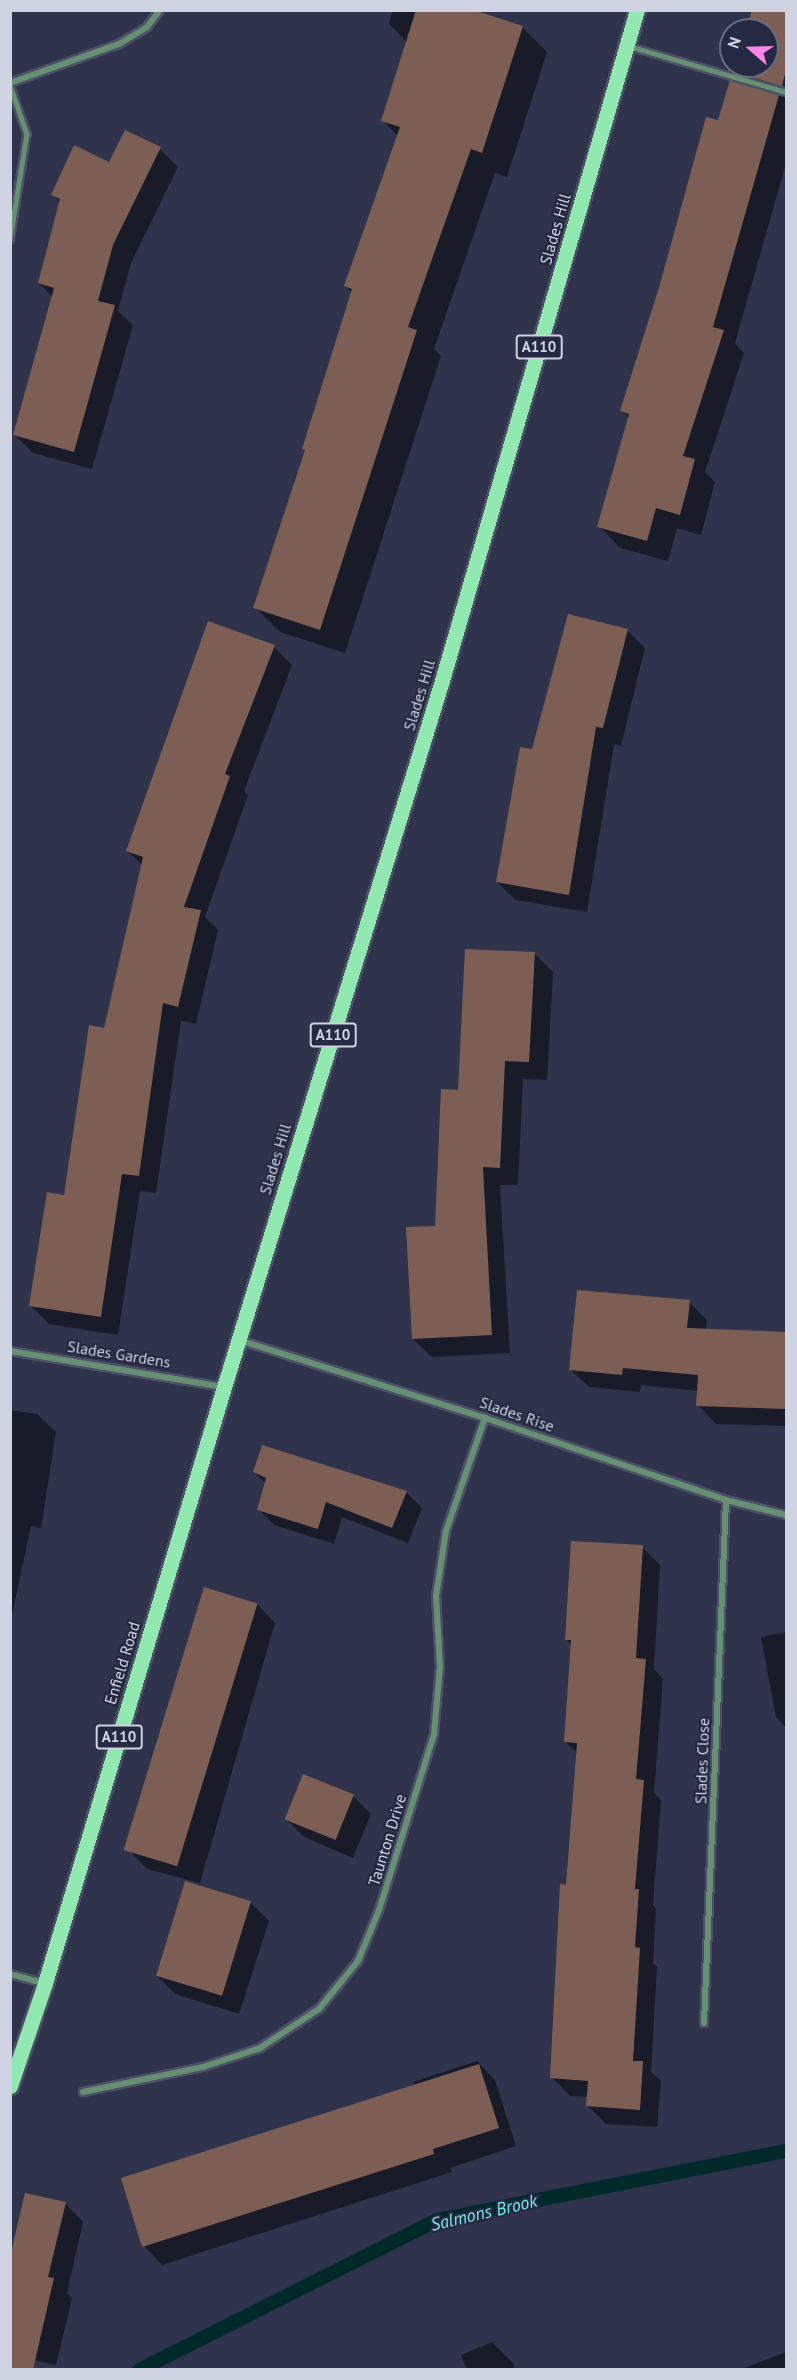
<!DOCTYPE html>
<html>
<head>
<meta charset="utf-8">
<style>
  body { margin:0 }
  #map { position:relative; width:797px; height:2380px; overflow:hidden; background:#2f334c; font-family:"PT Sans",sans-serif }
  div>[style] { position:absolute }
  .shadow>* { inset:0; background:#0007 }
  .stream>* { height:14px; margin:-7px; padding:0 7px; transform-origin:7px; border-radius:7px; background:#002929 }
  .building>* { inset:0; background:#7d5e55; transform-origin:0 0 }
  .roads { filter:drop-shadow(2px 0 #4c5067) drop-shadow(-2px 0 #4c5067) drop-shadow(0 2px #4c5067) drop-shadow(0 -2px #4c5067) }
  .service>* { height:4.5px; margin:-2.25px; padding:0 2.25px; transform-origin:2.25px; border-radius:2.25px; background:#668f74 }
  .minor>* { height:6px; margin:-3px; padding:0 3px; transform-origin:3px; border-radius:3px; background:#668f74 }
  .primary>* { height:15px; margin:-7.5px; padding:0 7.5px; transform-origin:7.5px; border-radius:7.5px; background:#91e8b1 }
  span { translate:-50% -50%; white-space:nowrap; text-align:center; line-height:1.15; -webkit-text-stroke:4.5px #252941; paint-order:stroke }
  .shield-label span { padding:2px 4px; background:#252941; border:2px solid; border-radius:4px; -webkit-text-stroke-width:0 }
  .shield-label { font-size:15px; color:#cfd3e2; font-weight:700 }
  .street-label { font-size:16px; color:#cfd3e2 }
  .water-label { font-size:18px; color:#73e7e8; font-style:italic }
  .frame { position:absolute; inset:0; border:12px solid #cfd3e2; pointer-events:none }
  .north { position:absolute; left:719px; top:18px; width:60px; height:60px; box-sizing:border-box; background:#252941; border:2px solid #696d81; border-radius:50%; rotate:290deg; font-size:16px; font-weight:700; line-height:24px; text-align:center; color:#cfd3e2 }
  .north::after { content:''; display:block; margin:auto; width:21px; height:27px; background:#fb87e6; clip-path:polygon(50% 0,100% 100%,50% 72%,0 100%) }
</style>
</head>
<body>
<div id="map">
  <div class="shadow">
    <div style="clip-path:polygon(393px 10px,468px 10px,522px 27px,547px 52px,507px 177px,495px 173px,434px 349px,441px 356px,345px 653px,280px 632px,255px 607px,306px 450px,352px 293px,346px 286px,398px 136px,383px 121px,408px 43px,389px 24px)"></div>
    <div style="clip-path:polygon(753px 10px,786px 10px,786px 86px,767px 80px,767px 83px,786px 89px,786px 163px,735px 343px,744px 353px,705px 472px,715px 482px,701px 535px,677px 528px,668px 561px,620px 548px,599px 526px,629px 418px,621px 410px,719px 122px,751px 88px,735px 71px,736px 66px,767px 66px,767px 30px,747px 30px)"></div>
    <div style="clip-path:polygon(160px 149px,178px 167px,131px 263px,118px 311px,133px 325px,92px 469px,33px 453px,14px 434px,53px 297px,39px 283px,61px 203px,52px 194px)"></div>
    <div style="clip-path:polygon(627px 630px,645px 648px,621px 746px,614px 744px,587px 912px,516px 900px,497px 882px,533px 751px)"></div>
    <div style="clip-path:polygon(274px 647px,292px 665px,244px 791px,248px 795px,205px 917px,218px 930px,196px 1024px,181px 1021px,156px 1193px,140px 1191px,118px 1335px,49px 1324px,31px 1306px,65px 1197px,142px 865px,128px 851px)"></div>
    <div style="clip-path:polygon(534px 953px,553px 972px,547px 1080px,523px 1079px,518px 1185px,500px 1185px,510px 1353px,432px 1357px,413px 1339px,437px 1227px,459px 1091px)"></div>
    <div style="clip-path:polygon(689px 1302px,707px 1320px,706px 1330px,786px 1333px,786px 1426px,716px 1424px,698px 1405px,698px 1391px,641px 1385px,640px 1392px,589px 1387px,570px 1369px)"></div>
    <div style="clip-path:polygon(10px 1410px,37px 1414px,56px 1432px,41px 1528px,31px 1526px,10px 1624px)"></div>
    <div style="clip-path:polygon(254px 1472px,406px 1492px,422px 1508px,408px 1543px,342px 1517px,334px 1544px,274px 1525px,258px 1509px,266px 1484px)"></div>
    <div style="clip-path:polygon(642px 1547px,660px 1565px,654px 1669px,663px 1679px,654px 1793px,661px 1800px,653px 1905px,656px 1909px,653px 1963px,657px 1967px,651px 2072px,661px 2081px,657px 2127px,606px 2124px,588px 2106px,588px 2097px,570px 2096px,552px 2077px,577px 1753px,566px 1742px,572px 1645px,567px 1640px)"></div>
    <div style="clip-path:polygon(257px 1604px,275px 1623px,200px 1883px,147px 1869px,129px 1850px)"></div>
    <div style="clip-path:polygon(786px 1632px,786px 1728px,776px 1717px,761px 1637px)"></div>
    <div style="clip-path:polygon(353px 1796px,371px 1814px,353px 1858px,304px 1837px,286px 1819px)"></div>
    <div style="clip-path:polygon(250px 1902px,269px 1921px,239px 2014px,175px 1994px,157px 1976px)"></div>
    <div style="clip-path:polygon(477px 2061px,495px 2080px,516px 2146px,450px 2168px,452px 2172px,162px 2265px,144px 2246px,123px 2179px,414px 2085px,413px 2082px)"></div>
    <div style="clip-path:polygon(65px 2203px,83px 2222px,67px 2293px,72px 2298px,56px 2365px,12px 2355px)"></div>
    <div style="clip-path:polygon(492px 2342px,513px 2363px,515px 2370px,467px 2370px,461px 2355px)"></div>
    <div style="clip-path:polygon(786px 2352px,786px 2370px,739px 2370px)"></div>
  </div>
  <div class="stream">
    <div style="left:139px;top:2370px;width:334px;rotate:-26.7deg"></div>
    <div style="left:437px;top:2220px;width:356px;rotate:-11.2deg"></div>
  </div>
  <div class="building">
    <div style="clip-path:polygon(416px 10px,473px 10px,523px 26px,482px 153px,471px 149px,408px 327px,417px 330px,320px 630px,253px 608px,305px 450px,302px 449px,352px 289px,344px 286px,400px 127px,381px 121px)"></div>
    <div style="clip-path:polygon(752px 10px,786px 10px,786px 70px,782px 86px,733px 72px,735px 66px,767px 66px,767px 30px,746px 30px)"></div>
    <div style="clip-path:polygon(730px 80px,779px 95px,713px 327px,724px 330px,683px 456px,695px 459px,680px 515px,656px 508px,647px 541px,597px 527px,629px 414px,620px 411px,660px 284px,706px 117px,718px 120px)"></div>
    <div style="clip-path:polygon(125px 130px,161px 147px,113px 245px,98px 301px,115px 305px,74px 452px,13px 435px,54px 288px,38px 283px,60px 199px,51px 195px,74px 145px,109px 162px)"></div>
    <div style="clip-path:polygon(568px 614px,628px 629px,603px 728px,596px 727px,569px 895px,496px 882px,520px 747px,532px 749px)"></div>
    <div style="clip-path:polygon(208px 621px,275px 645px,225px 774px,230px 776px,184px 907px,201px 910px,178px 1007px,163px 1003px,139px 1176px,122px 1174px,101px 1317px,29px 1306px,47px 1192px,64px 1195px,89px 1025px,104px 1028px,143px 857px,126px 851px)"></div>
    <div style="clip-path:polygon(465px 949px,535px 952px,529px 1062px,505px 1061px,500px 1168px,483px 1167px,492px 1335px,412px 1339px,406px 1227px,435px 1226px,441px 1089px,458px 1090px)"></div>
    <div style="clip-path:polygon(577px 1290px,690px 1300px,687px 1328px,786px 1332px,786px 1409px,696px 1406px,698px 1375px,623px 1368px,622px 1375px,569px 1370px)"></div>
    <div style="clip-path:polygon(262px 1445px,407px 1491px,392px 1528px,326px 1502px,318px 1529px,257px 1510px,266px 1478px,253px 1472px)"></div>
    <div style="clip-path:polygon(571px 1541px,643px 1545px,636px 1658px,646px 1659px,636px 1779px,644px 1780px,635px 1889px,639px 1889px,635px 1947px,640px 1948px,633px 2061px,643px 2061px,640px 2110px,586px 2106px,588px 2081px,550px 2078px,560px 1884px,566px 1885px,577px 1743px,564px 1742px,571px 1640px,565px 1640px)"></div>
    <div style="left:204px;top:1587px;width:56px;height:275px;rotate:17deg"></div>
    <div style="left:303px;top:1774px;width:55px;height:49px;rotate:22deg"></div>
    <div style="left:185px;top:1881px;width:69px;height:99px;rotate:17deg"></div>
    <div style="clip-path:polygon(479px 2064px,499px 2128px,433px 2149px,434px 2154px,142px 2247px,121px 2178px)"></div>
    <div style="clip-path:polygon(25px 2193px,66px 2202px,48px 2277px,54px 2278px,33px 2370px,10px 2370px,10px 2257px)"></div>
  </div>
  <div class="roads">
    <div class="service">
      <div style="left:629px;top:46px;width:164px;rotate:16.3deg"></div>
      <div style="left:10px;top:85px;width:52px;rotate:70.9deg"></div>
      <div style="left:27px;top:134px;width:107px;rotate:99.1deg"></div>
    </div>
    <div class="minor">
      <div style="left:10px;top:83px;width:116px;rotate:-19.7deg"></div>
      <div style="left:119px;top:44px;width:33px;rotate:-31deg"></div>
      <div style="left:147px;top:27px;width:21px;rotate:-53deg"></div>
      <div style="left:239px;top:1340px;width:258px;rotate:17.6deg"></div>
      <div style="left:485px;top:1418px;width:255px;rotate:18.8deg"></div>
      <div style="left:726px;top:1500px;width:62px;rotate:14deg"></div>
      <div style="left:10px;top:1351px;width:216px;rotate:9.6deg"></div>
      <div style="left:10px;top:1974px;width:35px;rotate:15deg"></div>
      <div style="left:704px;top:2023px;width:523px;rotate:-87.59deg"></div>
      <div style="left:83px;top:2092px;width:123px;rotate:-11.8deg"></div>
      <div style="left:203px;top:2067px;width:60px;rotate:-18.4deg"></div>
      <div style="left:260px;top:2048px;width:71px;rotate:-33.5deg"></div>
      <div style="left:319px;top:2009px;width:62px;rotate:-50.9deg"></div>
      <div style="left:358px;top:1961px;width:55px;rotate:-67.6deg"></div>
      <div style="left:379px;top:1910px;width:184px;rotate:-72.6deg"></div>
      <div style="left:434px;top:1734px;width:67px;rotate:-84.9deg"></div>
      <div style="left:440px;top:1667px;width:71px;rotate:-93.2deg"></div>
      <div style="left:436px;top:1596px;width:66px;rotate:-81.3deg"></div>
      <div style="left:446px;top:1531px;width:120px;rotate:-71deg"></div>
    </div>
    <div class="primary">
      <div style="left:10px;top:2086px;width:109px;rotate:-71.2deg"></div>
      <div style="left:45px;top:1983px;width:622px;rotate:-73.28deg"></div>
      <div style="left:224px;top:1387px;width:736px;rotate:-72.85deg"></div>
      <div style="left:441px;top:684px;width:702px;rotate:-73.79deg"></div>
    </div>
  </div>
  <div class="shield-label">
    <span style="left:539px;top:347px">A110</span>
    <span style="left:333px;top:1035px">A110</span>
    <span style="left:119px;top:1737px">A110</span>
  </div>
  <div class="street-label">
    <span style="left:555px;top:229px;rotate:-74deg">Slades Hill</span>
    <span style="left:419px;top:695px;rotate:-73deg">Slades Hill</span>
    <span style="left:275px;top:1159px;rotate:-73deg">Slades Hill</span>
    <span style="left:119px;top:1354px;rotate:9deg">Slades Gardens</span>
    <span style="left:517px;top:1414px;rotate:19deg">Slades Rise</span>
    <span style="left:122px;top:1663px;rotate:-73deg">Enfield Road</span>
    <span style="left:702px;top:1761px;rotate:-88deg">Slades Close</span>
    <span style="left:387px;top:1840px;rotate:-73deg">Taunton Drive</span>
  </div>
  <div class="water-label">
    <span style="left:484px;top:2213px;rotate:-13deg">Salmons Brook</span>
  </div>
  <div class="frame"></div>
  <div class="north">N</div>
</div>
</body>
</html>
